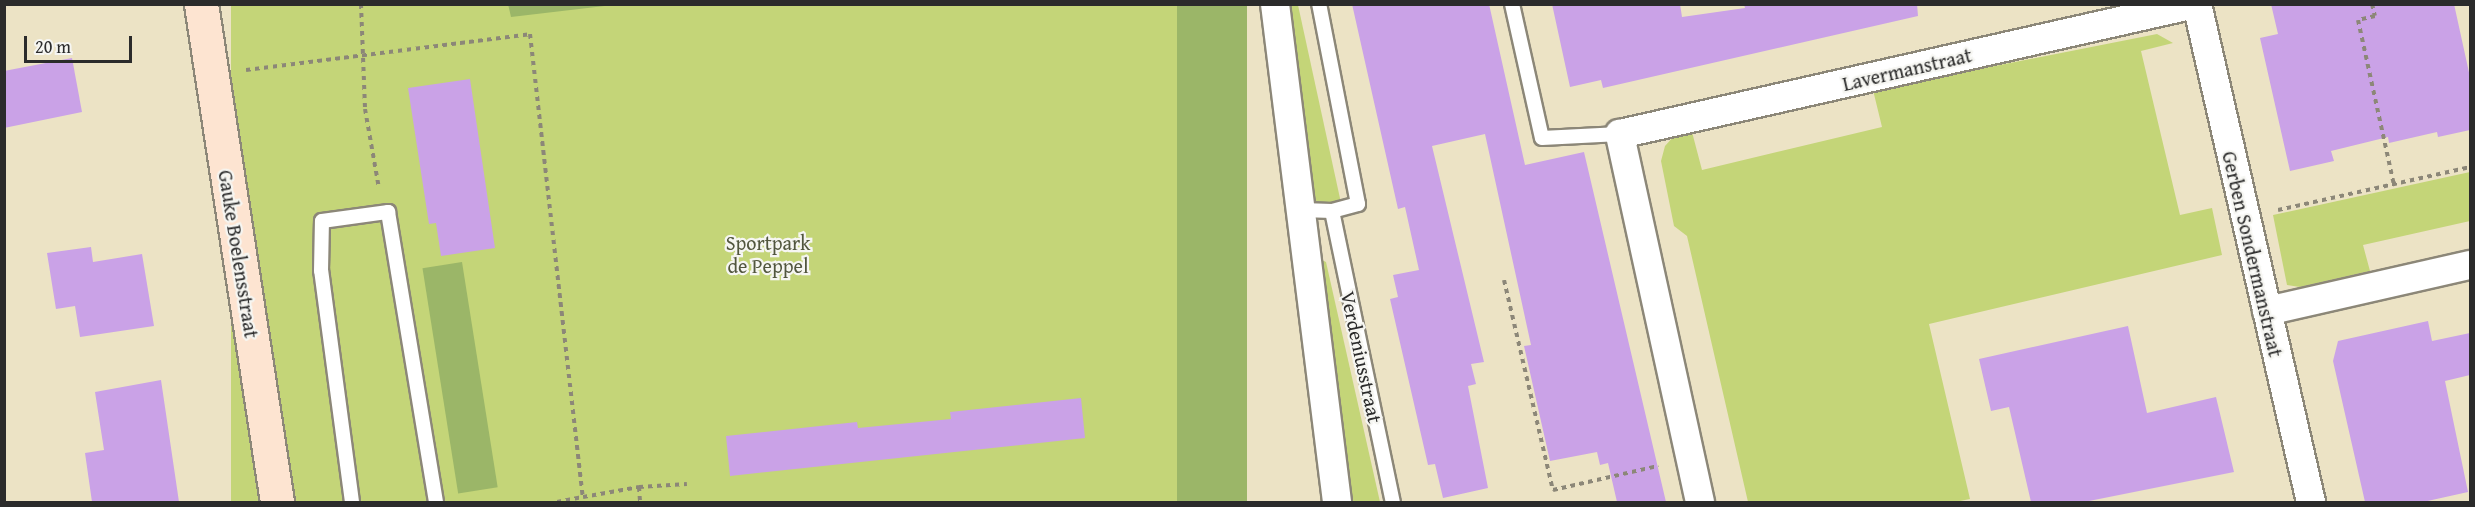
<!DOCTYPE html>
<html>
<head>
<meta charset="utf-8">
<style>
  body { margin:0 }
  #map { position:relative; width:2475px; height:507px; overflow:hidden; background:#ece3c5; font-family:"Gentium Book Plus",serif }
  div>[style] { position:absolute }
  .green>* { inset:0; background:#c4d578; transform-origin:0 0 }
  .forest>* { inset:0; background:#9bb668; transform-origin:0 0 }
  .building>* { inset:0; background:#caa2e7 }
  .path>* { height:4px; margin-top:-2px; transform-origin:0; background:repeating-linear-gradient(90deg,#8c8778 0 4.5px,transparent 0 9px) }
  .roads { filter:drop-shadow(2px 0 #8c8778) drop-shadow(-2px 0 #8c8778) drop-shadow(0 2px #8c8778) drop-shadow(0 -2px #8c8778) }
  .lane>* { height:14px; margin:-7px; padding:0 7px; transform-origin:7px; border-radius:7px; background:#fff }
  .street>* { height:28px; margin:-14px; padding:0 14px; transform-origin:14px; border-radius:14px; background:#fff }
  .secondary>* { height:33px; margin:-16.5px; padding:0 16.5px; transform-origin:16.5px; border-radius:16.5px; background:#fde4d1 }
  span { translate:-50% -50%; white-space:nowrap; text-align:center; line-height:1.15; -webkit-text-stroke:4.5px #f6f6f2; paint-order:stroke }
  .street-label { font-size:20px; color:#2b2b2b }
  .park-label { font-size:20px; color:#51563e }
  .frame { position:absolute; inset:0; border:6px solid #2b2b2b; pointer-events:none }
  .scale { position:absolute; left:24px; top:36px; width:108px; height:27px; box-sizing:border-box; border:3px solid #2b2b2b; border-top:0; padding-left:8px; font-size:18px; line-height:21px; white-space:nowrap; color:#2b2b2b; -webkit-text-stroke:4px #f6f6f2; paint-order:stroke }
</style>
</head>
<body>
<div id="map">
  <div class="green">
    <div style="left:231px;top:5px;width:1004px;height:503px"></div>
    <div style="clip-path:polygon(1290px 5px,1298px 5px,1341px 203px,1315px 211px)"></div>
    <div style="clip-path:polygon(2157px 34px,2173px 43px,2141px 51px,2180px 215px,2212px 208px,2222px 255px,1929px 324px,1970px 499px,1955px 502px,1748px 502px,1687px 236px,1674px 226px,1661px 161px,1665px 146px,1674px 136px,1692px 132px,1702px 170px,1882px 127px,1873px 90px)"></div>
    <div style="clip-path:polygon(2470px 172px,2470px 221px,2363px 245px,2370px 271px,2300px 287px,2287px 285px,2273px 215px)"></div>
    <div style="clip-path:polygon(1320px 259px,1326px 262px,1380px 502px,1350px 502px)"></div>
  </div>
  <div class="forest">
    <div style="clip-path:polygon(508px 4px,613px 4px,613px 5px,511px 17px)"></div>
    <div style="left:1177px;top:5px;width:70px;height:500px"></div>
    <div style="left:462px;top:262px;width:228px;height:40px;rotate:81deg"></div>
  </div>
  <div class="building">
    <div style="clip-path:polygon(1352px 4px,1489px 4px,1525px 165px,1584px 152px,1666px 502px,1617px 502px,1608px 463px,1600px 465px,1597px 452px,1550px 461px,1524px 346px,1531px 345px,1485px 134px,1432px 146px,1484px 362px,1471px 364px,1476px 384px,1468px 386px,1488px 488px,1443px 498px,1435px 464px,1428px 465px,1390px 299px,1398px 297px,1393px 275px,1419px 270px,1405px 207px,1398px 209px)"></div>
    <div style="clip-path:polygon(1552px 4px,1680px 4px,1682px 17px,1745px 8px,1744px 4px,1917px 4px,1918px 16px,1603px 88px,1601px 80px,1570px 87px)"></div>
    <div style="clip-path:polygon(2271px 4px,2454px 4px,2470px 77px,2470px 130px,2438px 137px,2437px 132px,2389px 143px,2388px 137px,2331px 151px,2334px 161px,2290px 171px,2260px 38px,2278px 34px)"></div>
    <div style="clip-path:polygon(72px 58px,82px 112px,4px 128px,4px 71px)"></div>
    <div style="clip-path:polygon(470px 79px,495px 248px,441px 256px,436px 223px,429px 224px,408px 88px)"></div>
    <div style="clip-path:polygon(91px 247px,93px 262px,142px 254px,154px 326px,80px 337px,75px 306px,56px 309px,47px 253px)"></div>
    <div style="clip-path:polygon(2428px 321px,2432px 341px,2470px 333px,2470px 375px,2445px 381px,2468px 492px,2423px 502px,2365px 502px,2333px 361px,2338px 341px)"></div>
    <div style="clip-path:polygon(2128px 326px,2147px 413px,2216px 397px,2234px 472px,2084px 502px,2031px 502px,2009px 407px,1991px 411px,1979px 359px)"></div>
    <div style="clip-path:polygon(161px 380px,179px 502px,92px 502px,85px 453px,104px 450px,95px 392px)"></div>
    <div style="clip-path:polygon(1081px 398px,1085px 438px,730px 476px,726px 436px,857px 422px,858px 428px,951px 419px,950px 412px)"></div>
  </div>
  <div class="path">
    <div style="left:361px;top:4px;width:105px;rotate:87.8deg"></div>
    <div style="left:365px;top:109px;width:80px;rotate:80deg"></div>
    <div style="left:2372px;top:4px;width:12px;rotate:76deg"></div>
    <div style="left:2375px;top:16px;width:17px;rotate:167deg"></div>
    <div style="left:2358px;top:20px;width:169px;rotate:77.7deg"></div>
    <div style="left:246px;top:70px;width:286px;rotate:-7.2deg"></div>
    <div style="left:530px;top:34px;width:466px;rotate:83.5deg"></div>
    <div style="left:583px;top:497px;width:57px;rotate:-10.1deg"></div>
    <div style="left:639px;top:487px;width:15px;rotate:86deg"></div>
    <div style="left:2278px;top:210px;width:197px;rotate:-12.6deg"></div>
    <div style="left:1504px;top:280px;width:216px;rotate:76.9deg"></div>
    <div style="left:1553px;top:490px;width:108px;rotate:-12.9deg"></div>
    <div style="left:639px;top:487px;width:48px;rotate:-3.6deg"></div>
    <div style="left:557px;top:502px;width:26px;rotate:-11deg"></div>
  </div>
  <div class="roads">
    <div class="lane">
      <div style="left:1512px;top:4px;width:137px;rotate:77.4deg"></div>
      <div style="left:1542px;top:138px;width:78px;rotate:-2.9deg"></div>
      <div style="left:1302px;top:210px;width:30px;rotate:2deg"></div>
      <div style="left:1332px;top:211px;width:27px;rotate:-15deg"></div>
      <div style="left:1358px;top:204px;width:204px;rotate:-101deg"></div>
      <div style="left:1332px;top:211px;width:297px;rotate:78.2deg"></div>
      <div style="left:352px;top:502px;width:233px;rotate:-97.6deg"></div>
      <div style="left:321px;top:271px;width:50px;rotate:-88.9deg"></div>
      <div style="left:322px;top:221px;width:67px;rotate:-7.8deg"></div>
      <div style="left:388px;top:212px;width:294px;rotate:80.6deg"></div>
    </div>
    <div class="street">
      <div style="left:1275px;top:4px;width:502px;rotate:82.9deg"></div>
      <div style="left:2197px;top:4px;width:511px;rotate:77.11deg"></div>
      <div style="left:2267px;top:311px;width:208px;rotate:-12.8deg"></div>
      <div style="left:1700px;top:502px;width:377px;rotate:-102.3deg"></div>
      <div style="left:1620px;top:134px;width:590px;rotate:-12.74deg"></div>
    </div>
    <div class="secondary">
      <div style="left:201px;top:4px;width:504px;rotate:81.32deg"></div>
    </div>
  </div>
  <div class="street-label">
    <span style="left:1907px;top:69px;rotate:-13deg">Lavermanstraat</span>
    <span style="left:239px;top:254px;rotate:81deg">Gauke Boelensstraat</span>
    <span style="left:2253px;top:254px;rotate:77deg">Gerben Sondermanstraat</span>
    <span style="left:1362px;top:357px;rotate:78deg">Verdeniusstraat</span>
  </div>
  <div class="park-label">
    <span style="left:768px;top:254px">Sportpark<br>de Peppel</span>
  </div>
  <div class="frame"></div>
  <div class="scale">20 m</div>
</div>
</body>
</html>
